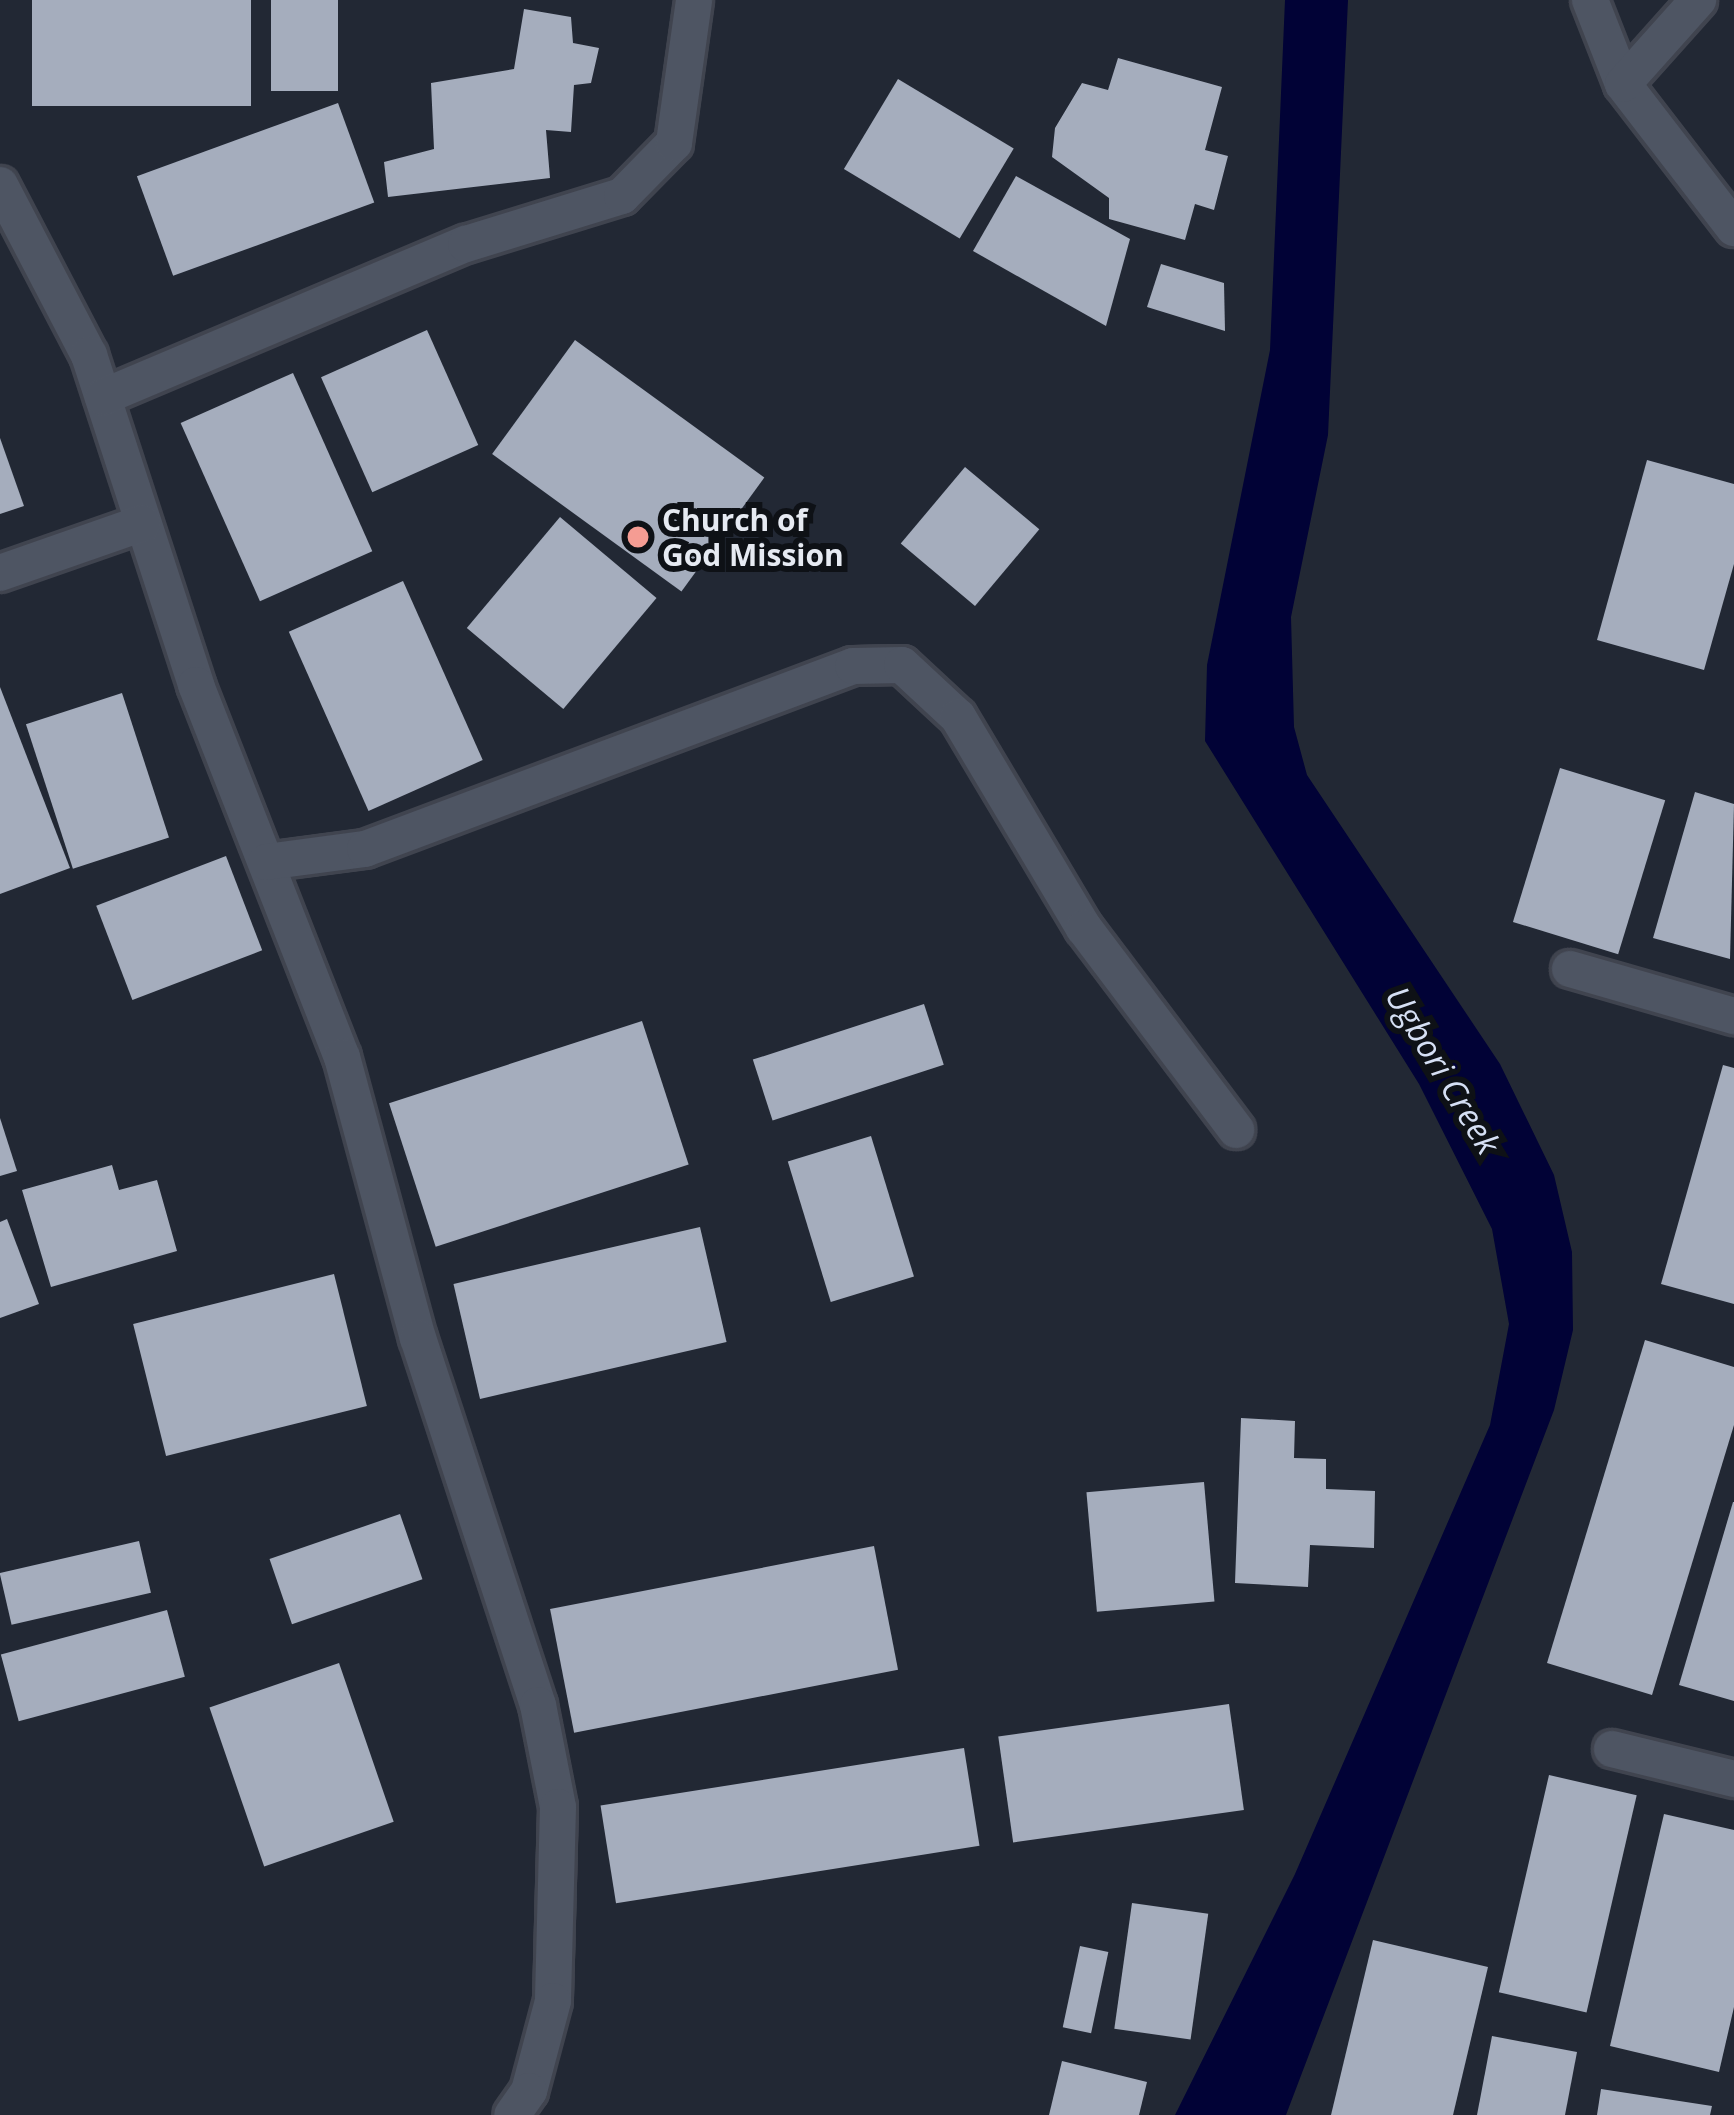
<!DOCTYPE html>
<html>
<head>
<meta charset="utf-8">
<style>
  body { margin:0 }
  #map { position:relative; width:1734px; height:2115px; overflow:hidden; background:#222834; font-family:"Open Sans",sans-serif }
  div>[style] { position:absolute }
  .water>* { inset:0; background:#010236 }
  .building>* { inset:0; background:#a5adbd; transform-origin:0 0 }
  .roads { filter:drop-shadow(3px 0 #40444f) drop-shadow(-3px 0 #40444f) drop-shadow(0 3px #40444f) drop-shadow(0 -3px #40444f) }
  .minor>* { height:36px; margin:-18px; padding:0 18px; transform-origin:18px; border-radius:18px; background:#4e5563 }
  .dots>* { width:33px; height:33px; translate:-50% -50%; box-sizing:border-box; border:6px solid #0e1116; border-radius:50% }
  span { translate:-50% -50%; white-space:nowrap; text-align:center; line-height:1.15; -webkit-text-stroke:12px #0e1116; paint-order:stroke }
  .poi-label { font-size:30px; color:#e6eaf2; font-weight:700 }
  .left { translate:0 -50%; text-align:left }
  .water-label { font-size:33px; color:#d5dff4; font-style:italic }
</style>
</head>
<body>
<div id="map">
  <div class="water">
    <div style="clip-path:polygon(1285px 0,1348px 0,1328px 435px,1291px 617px,1294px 727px,1307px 775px,1500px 1064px,1554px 1175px,1572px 1252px,1573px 1330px,1554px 1410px,1286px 2115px,1175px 2115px,1295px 1874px,1490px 1425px,1509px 1324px,1492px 1229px,1419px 1084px,1205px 741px,1207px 665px,1270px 350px)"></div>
  </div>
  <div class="building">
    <div style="left:32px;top:0;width:219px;height:106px"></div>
    <div style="left:271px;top:0;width:67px;height:91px"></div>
    <div style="clip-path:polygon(524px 9px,571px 17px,573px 43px,599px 48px,591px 83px,574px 85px,571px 132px,546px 130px,550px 178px,388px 197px,384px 162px,434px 149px,431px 83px,514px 69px)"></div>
    <div style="clip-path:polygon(1118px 58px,1222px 87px,1205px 150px,1228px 156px,1214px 210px,1195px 204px,1185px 240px,1109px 219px,1109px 198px,1052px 157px,1055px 128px,1082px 83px,1108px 90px)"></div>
    <div style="left:898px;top:79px;width:135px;height:105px;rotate:31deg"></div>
    <div style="left:338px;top:103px;width:106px;height:214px;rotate:70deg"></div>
    <div style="clip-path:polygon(1016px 176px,1130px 239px,1106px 326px,973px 251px)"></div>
    <div style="clip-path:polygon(1161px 264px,1224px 283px,1225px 331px,1147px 307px)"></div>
    <div style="left:427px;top:330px;width:126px;height:116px;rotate:66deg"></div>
    <div style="left:575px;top:340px;width:234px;height:141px;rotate:36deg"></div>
    <div style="left:293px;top:373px;width:195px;height:123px;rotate:66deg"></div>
    <div style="clip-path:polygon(0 438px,24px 506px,0 514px)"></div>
    <div style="clip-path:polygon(1647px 460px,1734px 484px,1734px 564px,1704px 670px,1597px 640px)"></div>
    <div style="left:965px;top:467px;width:97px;height:100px;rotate:40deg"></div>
    <div style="left:560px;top:517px;width:126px;height:145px;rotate:40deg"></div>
    <div style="left:403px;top:581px;width:196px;height:125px;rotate:66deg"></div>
    <div style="clip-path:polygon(0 687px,70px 868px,0 894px)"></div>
    <div style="left:122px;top:693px;width:152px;height:101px;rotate:72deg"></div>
    <div style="left:1560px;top:768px;width:110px;height:161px;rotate:17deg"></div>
    <div style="clip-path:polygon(1695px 792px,1734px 804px,1730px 959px,1653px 938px)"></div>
    <div style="left:226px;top:856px;width:101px;height:139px;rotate:69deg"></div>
    <div style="left:924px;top:1004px;width:64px;height:180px;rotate:72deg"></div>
    <div style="left:642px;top:1021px;width:151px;height:266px;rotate:72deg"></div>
    <div style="clip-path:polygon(1723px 1065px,1734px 1068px,1734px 1304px,1661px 1284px)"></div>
    <div style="clip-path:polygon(0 1118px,17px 1171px,0 1176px)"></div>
    <div style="left:871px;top:1136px;width:147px;height:87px;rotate:73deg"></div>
    <div style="clip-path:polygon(112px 1165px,119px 1190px,157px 1180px,177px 1251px,51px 1287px,22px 1190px)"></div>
    <div style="clip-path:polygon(7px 1219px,39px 1304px,0 1318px,0 1222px)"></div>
    <div style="left:700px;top:1227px;width:118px;height:253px;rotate:77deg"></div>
    <div style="left:334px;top:1274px;width:136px;height:207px;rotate:76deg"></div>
    <div style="clip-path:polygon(1645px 1340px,1734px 1367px,1734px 1425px,1652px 1695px,1547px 1663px)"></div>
    <div style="clip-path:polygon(1241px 1418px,1295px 1421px,1294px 1458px,1326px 1459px,1326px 1489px,1375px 1491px,1374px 1548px,1310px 1545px,1308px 1587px,1235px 1583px)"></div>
    <div style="left:1204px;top:1482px;width:120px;height:118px;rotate:85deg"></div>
    <div style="clip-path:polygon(1733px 1502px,1734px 1502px,1734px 1701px,1679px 1685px)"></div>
    <div style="left:400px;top:1514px;width:69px;height:138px;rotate:71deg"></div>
    <div style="left:139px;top:1541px;width:53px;height:143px;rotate:77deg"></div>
    <div style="left:874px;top:1546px;width:126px;height:330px;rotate:79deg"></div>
    <div style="left:167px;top:1610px;width:69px;height:172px;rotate:75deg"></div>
    <div style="left:339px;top:1663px;width:168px;height:137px;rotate:71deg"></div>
    <div style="left:1229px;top:1704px;width:107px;height:233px;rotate:82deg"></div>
    <div style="left:964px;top:1748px;width:99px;height:368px;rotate:81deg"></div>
    <div style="left:1549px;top:1775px;width:90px;height:223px;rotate:13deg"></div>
    <div style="clip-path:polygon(1664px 1814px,1734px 1830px,1734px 2007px,1719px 2072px,1610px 2046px)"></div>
    <div style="left:1132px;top:1903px;width:77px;height:127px;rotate:8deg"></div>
    <div style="clip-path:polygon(1373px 1940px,1488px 1967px,1453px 2115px,1331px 2115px)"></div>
    <div style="left:1080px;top:1946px;width:29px;height:83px;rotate:12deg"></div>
    <div style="clip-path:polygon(1492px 2036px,1577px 2052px,1565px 2115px,1477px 2115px)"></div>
    <div style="clip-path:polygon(1062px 2061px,1147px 2082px,1139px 2115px,1049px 2115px)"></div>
    <div style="clip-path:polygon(1601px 2089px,1712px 2106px,1710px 2115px,1597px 2115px)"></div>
  </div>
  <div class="roads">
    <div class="minor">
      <div style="left:1590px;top:0;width:90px;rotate:68.6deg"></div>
      <div style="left:1623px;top:84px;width:182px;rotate:52.4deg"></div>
      <div style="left:1623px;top:84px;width:113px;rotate:-48.2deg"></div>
      <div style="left:0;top:185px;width:192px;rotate:62.4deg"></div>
      <div style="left:89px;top:355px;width:347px;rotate:72deg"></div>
      <div style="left:196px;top:685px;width:400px;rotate:68.6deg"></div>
      <div style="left:342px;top:1057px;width:291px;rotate:74.9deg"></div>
      <div style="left:418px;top:1338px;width:386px;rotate:71.9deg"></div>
      <div style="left:538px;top:1705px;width:104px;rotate:78.9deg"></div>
      <div style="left:558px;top:1807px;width:194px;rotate:91.5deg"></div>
      <div style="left:553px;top:2001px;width:93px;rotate:104.9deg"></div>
      <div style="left:529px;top:2091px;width:29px;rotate:125deg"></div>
      <div style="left:103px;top:397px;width:394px;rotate:-22.9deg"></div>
      <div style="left:466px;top:244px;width:163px;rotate:-17.1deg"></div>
      <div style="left:622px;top:196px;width:74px;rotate:-45.5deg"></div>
      <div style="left:674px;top:143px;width:144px;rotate:-82deg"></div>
      <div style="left:0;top:573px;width:151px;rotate:-19.3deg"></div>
      <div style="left:266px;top:862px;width:100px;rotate:-7.5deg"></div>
      <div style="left:365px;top:849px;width:521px;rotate:-20.56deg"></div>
      <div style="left:853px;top:666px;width:49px;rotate:-1.2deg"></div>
      <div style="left:902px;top:665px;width:76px;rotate:42.9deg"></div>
      <div style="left:958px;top:717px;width:246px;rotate:59.2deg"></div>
      <div style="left:1084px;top:928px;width:253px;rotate:53deg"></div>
      <div style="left:1570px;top:969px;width:171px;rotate:16deg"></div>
      <div style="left:1612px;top:1749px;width:126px;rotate:13.8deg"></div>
    </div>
  </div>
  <div class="dots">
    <div style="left:638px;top:537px;background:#f59c93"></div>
  </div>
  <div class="poi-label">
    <span class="left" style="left:662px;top:537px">Church of<br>God Mission</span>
  </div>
  <div class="water-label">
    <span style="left:1443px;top:1070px;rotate:59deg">Ugbori Creek</span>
  </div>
</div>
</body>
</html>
